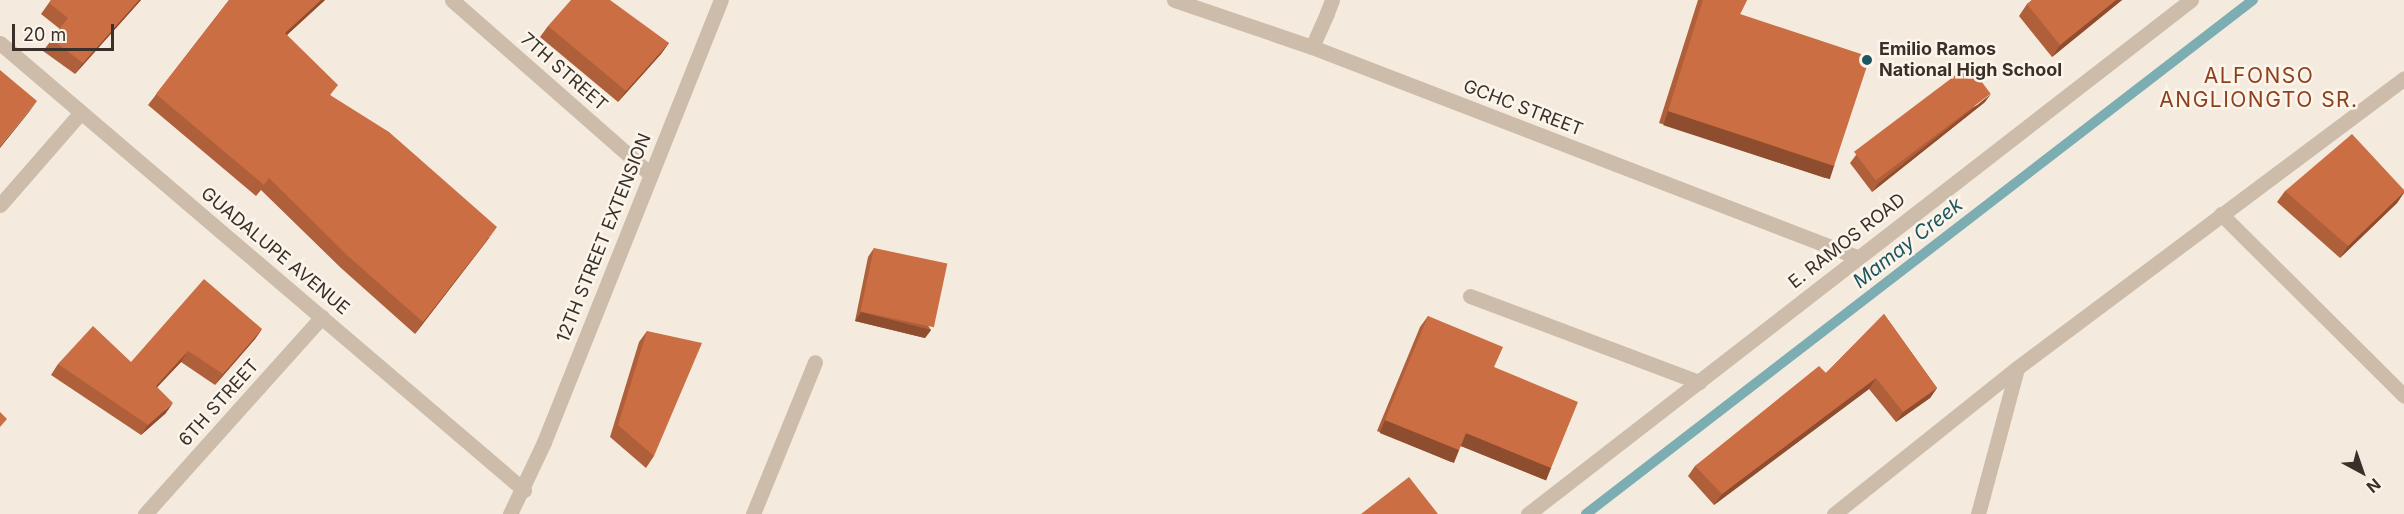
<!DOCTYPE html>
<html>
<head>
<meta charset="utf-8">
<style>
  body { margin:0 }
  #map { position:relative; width:2404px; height:514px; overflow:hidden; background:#f4ebde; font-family:Inter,sans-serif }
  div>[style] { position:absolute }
  .stream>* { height:10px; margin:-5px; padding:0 5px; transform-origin:5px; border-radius:5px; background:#7badb3 }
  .lane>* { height:15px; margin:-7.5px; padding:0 7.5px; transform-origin:7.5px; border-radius:7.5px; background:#cdbca9 }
  .street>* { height:15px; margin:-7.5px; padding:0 7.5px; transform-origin:7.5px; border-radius:7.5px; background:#cdbca9 }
  .wall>* { inset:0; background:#af5f3a }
  .shaded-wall>* { inset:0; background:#8f4d30; transform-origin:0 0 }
  .building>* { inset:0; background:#cc6e44; transform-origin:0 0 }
  .dots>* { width:16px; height:16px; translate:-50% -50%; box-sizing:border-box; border:3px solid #fbf5eb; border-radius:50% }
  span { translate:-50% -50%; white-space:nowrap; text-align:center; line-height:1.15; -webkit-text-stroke:5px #fbf5eb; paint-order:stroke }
  .poi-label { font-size:18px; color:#3a3029; font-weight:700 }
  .left { translate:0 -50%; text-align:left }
  .street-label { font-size:18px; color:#3a3029 }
  .water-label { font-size:20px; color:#1c565e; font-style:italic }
  .quarter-label { font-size:21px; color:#8e3f1e; letter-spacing:1.5px }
  .north { position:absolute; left:2332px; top:442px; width:60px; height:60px; -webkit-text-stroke:4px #fbf5eb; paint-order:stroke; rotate:140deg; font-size:16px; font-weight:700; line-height:24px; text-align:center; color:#3a3029 }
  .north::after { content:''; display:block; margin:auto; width:21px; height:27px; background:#3a3029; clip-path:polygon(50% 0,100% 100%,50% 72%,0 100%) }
  .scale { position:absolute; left:12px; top:24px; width:102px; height:27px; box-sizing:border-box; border:3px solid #3a3029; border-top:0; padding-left:8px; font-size:18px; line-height:21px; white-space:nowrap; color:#3a3029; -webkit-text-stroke:4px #fbf5eb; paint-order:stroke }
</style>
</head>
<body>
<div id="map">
  <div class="stream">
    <div style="left:1586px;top:514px;width:842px;rotate:-37.62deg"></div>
  </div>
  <div class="lane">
    <div style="left:1174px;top:0;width:146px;rotate:18.8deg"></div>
    <div style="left:1312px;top:47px;width:584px;rotate:21.07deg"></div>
    <div style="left:1312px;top:47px;width:37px;rotate:-66deg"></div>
  </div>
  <div class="street">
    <div style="left:452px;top:0;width:264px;rotate:41.3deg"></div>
    <div style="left:1327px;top:13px;width:14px;rotate:-69deg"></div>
    <div style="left:0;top:43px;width:689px;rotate:40.47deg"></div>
    <div style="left:0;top:205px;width:123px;rotate:-48.9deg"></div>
    <div style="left:2221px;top:214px;width:258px;rotate:44.8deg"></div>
    <div style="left:1470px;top:296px;width:245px;rotate:20.6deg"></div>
    <div style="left:145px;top:514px;width:265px;rotate:-48.1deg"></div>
    <div style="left:510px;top:514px;width:80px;rotate:-64.7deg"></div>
    <div style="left:544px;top:442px;width:476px;rotate:-68.2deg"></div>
    <div style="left:753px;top:514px;width:164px;rotate:-67.8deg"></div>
    <div style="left:1528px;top:514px;width:839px;rotate:-37.79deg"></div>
    <div style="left:1834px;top:514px;width:234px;rotate:-38.6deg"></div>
    <div style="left:2017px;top:368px;width:484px;rotate:-36.8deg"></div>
    <div style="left:1978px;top:514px;width:151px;rotate:-75deg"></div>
  </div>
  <div class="wall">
    <div style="clip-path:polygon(51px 0,141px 0,75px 74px,43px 51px,60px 29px,41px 14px)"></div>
    <div style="clip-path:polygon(229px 0,325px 0,287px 35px,331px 96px,489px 238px,415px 334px,341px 268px,261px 190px,256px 196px,148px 105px)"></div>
    <div style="clip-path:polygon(1698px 0,1747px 0,1740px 14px,1834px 166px,1825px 178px,1659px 123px)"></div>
    <div style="clip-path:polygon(2032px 0,2122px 0,2052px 57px,2019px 16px,2027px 4px)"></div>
    <div style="clip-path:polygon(548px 26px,669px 43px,661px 54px,618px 102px,540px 37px)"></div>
    <div style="clip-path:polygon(1985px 102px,1872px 192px,1850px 163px,1856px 155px)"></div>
    <div style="clip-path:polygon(2404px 190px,2404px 193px,2397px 203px,2340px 258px,2277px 202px,2285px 191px)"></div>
    <div style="clip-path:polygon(874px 248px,931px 330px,925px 338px,855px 321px,868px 257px)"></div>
    <div style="clip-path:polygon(1884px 314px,1937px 388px,1930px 398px,1896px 422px,1869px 389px,1714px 505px,1688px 476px,1695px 466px,1826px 373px)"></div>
    <div style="clip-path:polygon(1428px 316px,1494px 367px,1551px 468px,1543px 479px,1461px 446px,1451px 462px,1377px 431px,1420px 327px)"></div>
    <div style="clip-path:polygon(262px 329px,255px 339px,215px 385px,181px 362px,157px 387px,166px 413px,141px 435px,51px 375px,58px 364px,131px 362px)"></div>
    <div style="clip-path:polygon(647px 331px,654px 456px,646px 468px,610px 437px,639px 342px)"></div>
  </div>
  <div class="shaded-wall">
    <div style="clip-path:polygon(139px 0,141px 0,75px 74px,83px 63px)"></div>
    <div style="clip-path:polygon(321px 0,325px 0,277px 44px,285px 33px)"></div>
    <div style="clip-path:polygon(2116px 0,2122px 0,2052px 57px,2060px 45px)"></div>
    <div style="clip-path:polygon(669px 43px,661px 54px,618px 102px,626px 91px)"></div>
    <div style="clip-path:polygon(1991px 94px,1985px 102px,1872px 192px,1879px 183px)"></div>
    <div style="clip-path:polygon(37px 101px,29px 112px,0 148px,0 146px)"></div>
    <div style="left:1668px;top:111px;width:175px;height:15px;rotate:18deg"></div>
    <div style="clip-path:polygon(2404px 192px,2397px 203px,2340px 258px,2348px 246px)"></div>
    <div style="clip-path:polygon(497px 227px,489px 238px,415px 334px,423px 322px)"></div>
    <div style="clip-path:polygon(861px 312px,931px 330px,925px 338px,855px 321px)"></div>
    <div style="clip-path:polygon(262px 329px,255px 339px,215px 385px,223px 374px)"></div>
    <div style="clip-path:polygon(188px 351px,181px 362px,149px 396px,156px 386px)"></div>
    <div style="clip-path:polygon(1876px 378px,1869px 389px,1714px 505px,1722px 494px)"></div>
    <div style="clip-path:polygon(1937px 388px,1930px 398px,1896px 422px,1903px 412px)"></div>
    <div style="clip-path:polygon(173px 403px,166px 413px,141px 435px,148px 425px)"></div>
    <div style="left:1385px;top:420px;width:80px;height:14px;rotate:22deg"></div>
    <div style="left:1466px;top:433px;width:92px;height:14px;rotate:22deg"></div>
  </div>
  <div class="building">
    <div style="clip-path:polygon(51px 0,139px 0,83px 63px,51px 39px,68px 18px,49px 3px)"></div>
    <div style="clip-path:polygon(229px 0,321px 0,285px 33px,338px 85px,330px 95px,389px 132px,497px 227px,423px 322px,349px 257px,269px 178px,264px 185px,156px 94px)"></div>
    <div style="clip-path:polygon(571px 0,610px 0,669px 43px,626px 91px,548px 26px)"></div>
    <div style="clip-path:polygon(1703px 0,1747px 0,1740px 14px,1870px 57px,1834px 166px,1668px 111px)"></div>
    <div style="clip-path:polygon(2032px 0,2116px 0,2060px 45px,2027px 4px)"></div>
    <div style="left:1969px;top:65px;width:36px;height:144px;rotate:53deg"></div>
    <div style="clip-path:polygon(0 70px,37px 101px,0 146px)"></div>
    <div style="clip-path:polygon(2352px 134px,2404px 190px,2404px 192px,2348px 246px,2285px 191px)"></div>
    <div style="left:874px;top:248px;width:75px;height:65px;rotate:12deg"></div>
    <div style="clip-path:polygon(204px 279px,262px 329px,223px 374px,188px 351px,156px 386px,173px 403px,148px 425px,58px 364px,93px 326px,131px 362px)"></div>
    <div style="clip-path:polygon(1884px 314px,1937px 388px,1903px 412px,1876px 378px,1722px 494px,1695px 466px,1819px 366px,1826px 373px)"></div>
    <div style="clip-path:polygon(1428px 316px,1503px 347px,1494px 367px,1578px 402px,1551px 468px,1466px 433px,1459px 450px,1385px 420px)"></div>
    <div style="clip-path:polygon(647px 331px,702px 343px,654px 456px,618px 425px)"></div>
    <div style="clip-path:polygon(0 412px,7px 419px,0 427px)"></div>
    <div style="clip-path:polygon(1409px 477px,1438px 514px,1361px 514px)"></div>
  </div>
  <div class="dots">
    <div style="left:1867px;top:60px;background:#1c565e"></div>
  </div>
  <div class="poi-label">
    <span class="left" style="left:1879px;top:60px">Emilio Ramos<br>National High School</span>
  </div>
  <div class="street-label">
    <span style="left:564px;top:72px;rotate:41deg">7TH STREET</span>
    <span style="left:1523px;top:108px;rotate:21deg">GCHC STREET</span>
    <span style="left:604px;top:238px;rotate:-68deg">12TH STREET EXTENSION</span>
    <span style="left:1847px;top:241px;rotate:-38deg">E. RAMOS ROAD</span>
    <span style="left:275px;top:251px;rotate:40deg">GUADALUPE AVENUE</span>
    <span style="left:219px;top:403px;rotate:-48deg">6TH STREET</span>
  </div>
  <div class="water-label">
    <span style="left:1908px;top:243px;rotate:-38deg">Mamay Creek</span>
  </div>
  <div class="quarter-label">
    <span style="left:2259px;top:88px">ALFONSO<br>ANGLIONGTO SR.</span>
  </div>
  <div class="north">N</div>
  <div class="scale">20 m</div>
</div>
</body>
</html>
